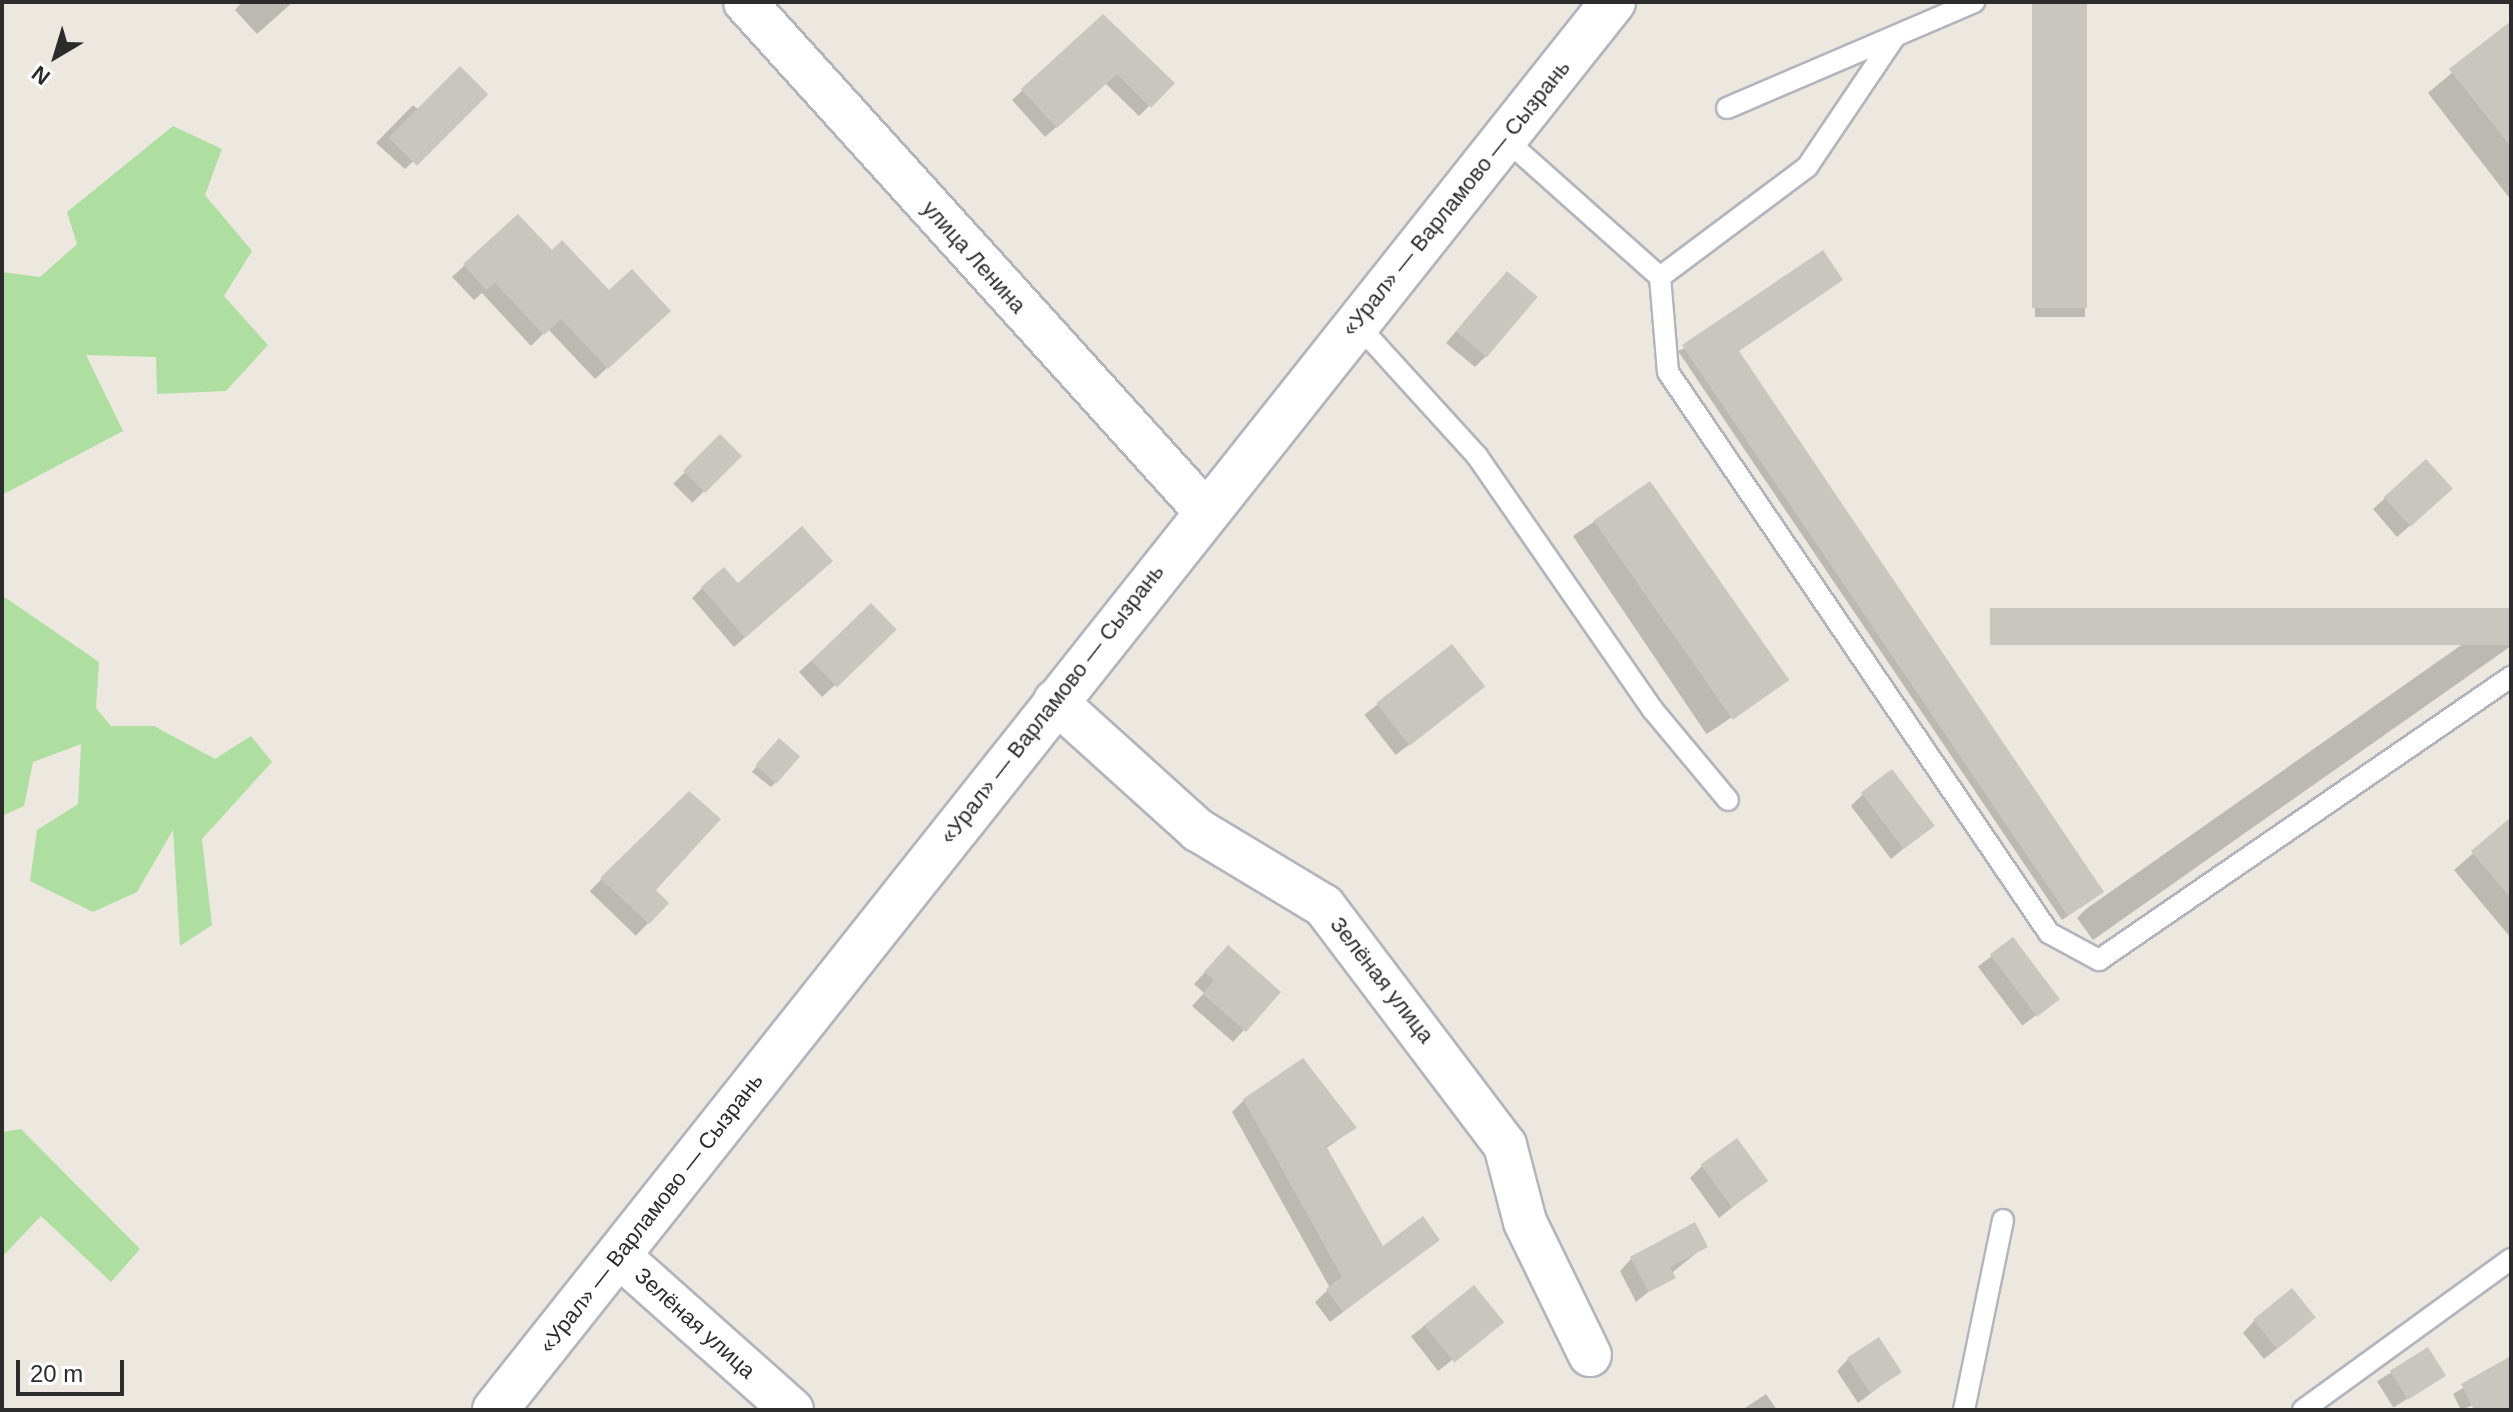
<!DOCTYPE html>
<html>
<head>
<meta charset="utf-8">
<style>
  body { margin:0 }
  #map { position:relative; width:2513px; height:1412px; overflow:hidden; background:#ece8df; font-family:Helvetica,sans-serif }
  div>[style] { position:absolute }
  .green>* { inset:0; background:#afdea1 }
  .shadow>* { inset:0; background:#0003; transform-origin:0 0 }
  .building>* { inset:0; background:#c8c6be; transform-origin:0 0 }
  .roads { filter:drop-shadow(2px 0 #b3b4be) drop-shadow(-2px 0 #b3b4be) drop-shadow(0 2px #b3b4be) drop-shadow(0 -2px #b3b4be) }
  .lane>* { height:20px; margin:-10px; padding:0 10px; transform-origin:10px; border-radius:10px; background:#fff }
  .street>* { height:42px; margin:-21px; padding:0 21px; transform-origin:21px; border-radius:21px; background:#fff }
  .secondary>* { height:44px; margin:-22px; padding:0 22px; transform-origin:22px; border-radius:22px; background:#fff }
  span { translate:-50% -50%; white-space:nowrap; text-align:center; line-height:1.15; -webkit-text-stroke:6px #fff; paint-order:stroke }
  .street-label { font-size:22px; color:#2c2c2c }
  .frame { position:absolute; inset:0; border:4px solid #2c2c2c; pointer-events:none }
  .north { position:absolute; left:16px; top:16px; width:80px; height:80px; -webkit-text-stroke:6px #fff; paint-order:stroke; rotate:218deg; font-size:22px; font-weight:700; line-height:32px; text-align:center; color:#2c2c2c }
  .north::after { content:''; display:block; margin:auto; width:28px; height:36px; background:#2c2c2c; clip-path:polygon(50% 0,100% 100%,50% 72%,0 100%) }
  .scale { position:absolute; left:16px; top:1360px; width:108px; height:36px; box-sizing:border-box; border:4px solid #2c2c2c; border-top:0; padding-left:10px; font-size:24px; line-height:28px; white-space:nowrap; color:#2c2c2c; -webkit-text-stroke:6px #fff; paint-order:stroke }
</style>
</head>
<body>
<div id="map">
  <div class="green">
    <div style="clip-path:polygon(173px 126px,222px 149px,205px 195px,252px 251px,224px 296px,268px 345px,226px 391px,157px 394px,156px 357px,86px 355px,123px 431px,2px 495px,2px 272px,40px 277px,77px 244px,67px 212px)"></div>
    <div style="clip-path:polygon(3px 596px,99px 662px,96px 708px,111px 726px,154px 726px,215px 759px,251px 736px,272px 762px,202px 839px,212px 925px,180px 946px,173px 830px,137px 892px,93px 912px,30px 881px,37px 830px,78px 804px,81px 744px,33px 762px,24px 806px,2px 816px)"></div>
    <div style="clip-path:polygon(21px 1129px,140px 1249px,111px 1282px,41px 1216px,2px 1257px,2px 1132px)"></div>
  </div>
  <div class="shadow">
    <div style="clip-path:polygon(242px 2px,293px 2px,257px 34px,235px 10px)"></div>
    <div style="left:2035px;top:2px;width:50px;height:315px"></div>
    <div style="clip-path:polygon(1103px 17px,1172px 83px,1139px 116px,1105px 83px,1045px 137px,1012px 100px)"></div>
    <div style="clip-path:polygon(2511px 23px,2511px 200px,2428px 93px)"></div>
    <div style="clip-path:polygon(476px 103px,405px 169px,376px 143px,413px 105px,419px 110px)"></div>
    <div style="clip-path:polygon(518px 216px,552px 253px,657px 322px,595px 379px,548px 329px,531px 346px,482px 293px,474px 300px,452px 277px)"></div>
    <div style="clip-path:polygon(1841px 280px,1737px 352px,2096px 897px,2062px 920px,1678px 351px)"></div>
    <div style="clip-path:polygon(1495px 285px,1487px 355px,1475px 367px,1446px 343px)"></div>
    <div style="left:720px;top:437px;width:27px;height:66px;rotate:45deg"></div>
    <div style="left:1650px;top:484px;width:239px;height:93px;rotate:56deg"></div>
    <div style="clip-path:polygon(2385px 498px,2438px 501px,2397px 537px,2373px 509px)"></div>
    <div style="clip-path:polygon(820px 571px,734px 647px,692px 598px,702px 588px)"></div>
    <div style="clip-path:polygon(871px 606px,882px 642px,822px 697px,799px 672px)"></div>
    <div style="clip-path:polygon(2511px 610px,2511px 646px,2093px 940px,2077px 918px,2086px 909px)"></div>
    <div style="left:1451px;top:647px;width:51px;height:110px;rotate:52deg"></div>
    <div style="clip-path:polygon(774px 746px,776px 782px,771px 787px,752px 772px)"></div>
    <div style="clip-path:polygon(1863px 794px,1932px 825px,1891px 859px,1851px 806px)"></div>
    <div style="clip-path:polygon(2511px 820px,2511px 938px,2454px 870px)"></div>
    <div style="left:621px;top:859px;width:64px;height:45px;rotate:44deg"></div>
    <div style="left:2013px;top:940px;width:74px;height:44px;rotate:53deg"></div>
    <div style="clip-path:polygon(1217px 959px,1278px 992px,1233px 1042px,1192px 1006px,1204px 993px,1194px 984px)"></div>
    <div style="clip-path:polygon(1244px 1100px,1355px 1128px,1325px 1149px,1382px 1249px,1437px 1240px,1330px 1322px,1315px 1302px,1330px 1288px,1232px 1112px)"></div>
    <div style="clip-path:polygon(1702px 1166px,1765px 1181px,1719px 1218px,1690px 1178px)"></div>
    <div style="clip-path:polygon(1705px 1246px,1636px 1302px,1620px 1271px,1631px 1259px)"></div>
    <div style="left:1474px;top:1287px;width:44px;height:80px;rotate:52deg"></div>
    <div style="clip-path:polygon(2254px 1321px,2302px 1329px,2264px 1359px,2243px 1333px)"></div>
    <div style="left:2427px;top:1350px;width:31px;height:59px;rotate:58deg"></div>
    <div style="clip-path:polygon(1848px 1359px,1899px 1372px,1858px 1403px,1837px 1371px)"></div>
    <div style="clip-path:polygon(2511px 1359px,2511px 1390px,2461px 1410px,2453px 1394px)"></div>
    <div style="clip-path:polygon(1766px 1394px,1777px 1410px,1742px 1410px)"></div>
  </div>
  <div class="building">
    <div style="left:2032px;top:2px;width:55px;height:306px"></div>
    <div style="clip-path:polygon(1103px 14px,1175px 83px,1151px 108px,1117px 74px,1057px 128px,1021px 89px)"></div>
    <div style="clip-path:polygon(2511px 21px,2511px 147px,2449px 69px)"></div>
    <div style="left:460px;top:66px;width:40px;height:101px;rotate:45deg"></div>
    <div style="clip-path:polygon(518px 214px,552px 250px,562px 240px,609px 290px,632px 269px,671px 311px,608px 369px,561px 319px,544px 335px,495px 283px,486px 290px,463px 264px)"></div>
    <div style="clip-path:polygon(1823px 250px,1843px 280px,1739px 351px,2104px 892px,2068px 916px,1682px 345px)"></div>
    <div style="left:1507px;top:271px;width:40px;height:79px;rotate:40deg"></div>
    <div style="left:720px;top:434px;width:31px;height:52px;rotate:45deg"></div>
    <div style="left:2426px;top:459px;width:40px;height:57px;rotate:48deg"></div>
    <div style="left:1650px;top:481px;width:243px;height:69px;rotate:55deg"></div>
    <div style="clip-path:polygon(802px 526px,833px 561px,745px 638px,701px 587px,724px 567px,738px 583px)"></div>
    <div style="left:871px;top:603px;width:37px;height:83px;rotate:46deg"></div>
    <div style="left:2511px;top:608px;width:37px;height:521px;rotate:90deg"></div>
    <div style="left:1452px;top:644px;width:54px;height:96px;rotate:52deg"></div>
    <div style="left:779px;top:738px;width:28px;height:36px;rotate:41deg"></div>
    <div style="left:1892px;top:769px;width:71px;height:39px;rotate:53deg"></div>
    <div style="clip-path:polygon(689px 791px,721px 819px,656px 890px,669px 903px,649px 924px,600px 878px)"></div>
    <div style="clip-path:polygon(2511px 817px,2511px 899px,2471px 851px)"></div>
    <div style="left:2013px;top:937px;width:78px;height:29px;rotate:53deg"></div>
    <div style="clip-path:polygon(1228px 945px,1281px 992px,1246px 1032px,1203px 994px,1214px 980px,1204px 972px)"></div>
    <div style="clip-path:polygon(1303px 1058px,1357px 1128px,1326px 1146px,1383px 1246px,1423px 1216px,1440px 1240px,1343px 1312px,1326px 1289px,1342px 1277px,1243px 1099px)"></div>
    <div style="left:1737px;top:1138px;width:53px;height:45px;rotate:54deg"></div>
    <div style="clip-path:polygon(1695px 1222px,1708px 1247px,1670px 1267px,1676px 1278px,1649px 1292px,1630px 1257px)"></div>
    <div style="left:1474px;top:1285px;width:48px;height:64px;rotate:51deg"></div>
    <div style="left:2292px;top:1288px;width:38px;height:50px;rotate:51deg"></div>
    <div style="left:1879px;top:1337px;width:42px;height:38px;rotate:57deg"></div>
    <div style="left:2428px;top:1347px;width:34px;height:45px;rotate:58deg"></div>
    <div style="clip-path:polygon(2511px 1356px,2511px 1410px,2474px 1410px,2461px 1384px)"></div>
  </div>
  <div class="roads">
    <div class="lane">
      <div style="left:1727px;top:108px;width:269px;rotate:-23.2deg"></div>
      <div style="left:1504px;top:138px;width:209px;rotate:41.7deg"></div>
      <div style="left:1660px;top:277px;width:95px;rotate:85.2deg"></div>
      <div style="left:1668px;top:372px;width:678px;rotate:55.82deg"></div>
      <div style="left:2049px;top:933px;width:57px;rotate:28.4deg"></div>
      <div style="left:2099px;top:960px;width:500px;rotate:-34.5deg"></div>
      <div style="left:1660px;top:277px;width:184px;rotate:-36.8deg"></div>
      <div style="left:1807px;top:167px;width:156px;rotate:-56deg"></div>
      <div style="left:1356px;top:323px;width:180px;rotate:47.7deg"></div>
      <div style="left:1477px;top:456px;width:309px;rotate:55.3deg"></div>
      <div style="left:1653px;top:710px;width:117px;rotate:50.2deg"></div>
      <div style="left:1964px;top:1410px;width:194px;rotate:-78.4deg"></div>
      <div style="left:2303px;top:1410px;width:257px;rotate:-36deg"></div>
    </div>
    <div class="street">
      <div style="left:745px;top:2px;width:686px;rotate:47.89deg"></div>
      <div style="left:1055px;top:701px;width:193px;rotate:42.1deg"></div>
      <div style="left:1198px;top:830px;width:147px;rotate:31.1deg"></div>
      <div style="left:1324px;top:906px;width:300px;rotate:52.9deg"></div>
      <div style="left:1505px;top:1145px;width:80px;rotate:75.4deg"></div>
      <div style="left:1525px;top:1222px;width:148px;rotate:64deg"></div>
      <div style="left:618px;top:1255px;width:233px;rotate:41.7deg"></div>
    </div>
    <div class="secondary">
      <div style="left:495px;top:1410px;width:1798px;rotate:-51.55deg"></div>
    </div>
  </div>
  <div class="street-label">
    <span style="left:1456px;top:198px;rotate:-51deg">«Урал» — Варламово — Сызрань</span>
    <span style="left:974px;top:257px;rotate:48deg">улица Ленина</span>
    <span style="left:1052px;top:704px;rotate:-52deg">«Урал» — Варламово — Сызрань</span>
    <span style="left:1382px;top:980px;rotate:52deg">Зелёная улица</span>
    <span style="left:651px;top:1213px;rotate:-52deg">«Урал» — Варламово — Сызрань</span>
    <span style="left:695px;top:1323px;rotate:42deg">Зелёная улица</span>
  </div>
  <div class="frame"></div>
  <div class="north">N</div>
  <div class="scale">20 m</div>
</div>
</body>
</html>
